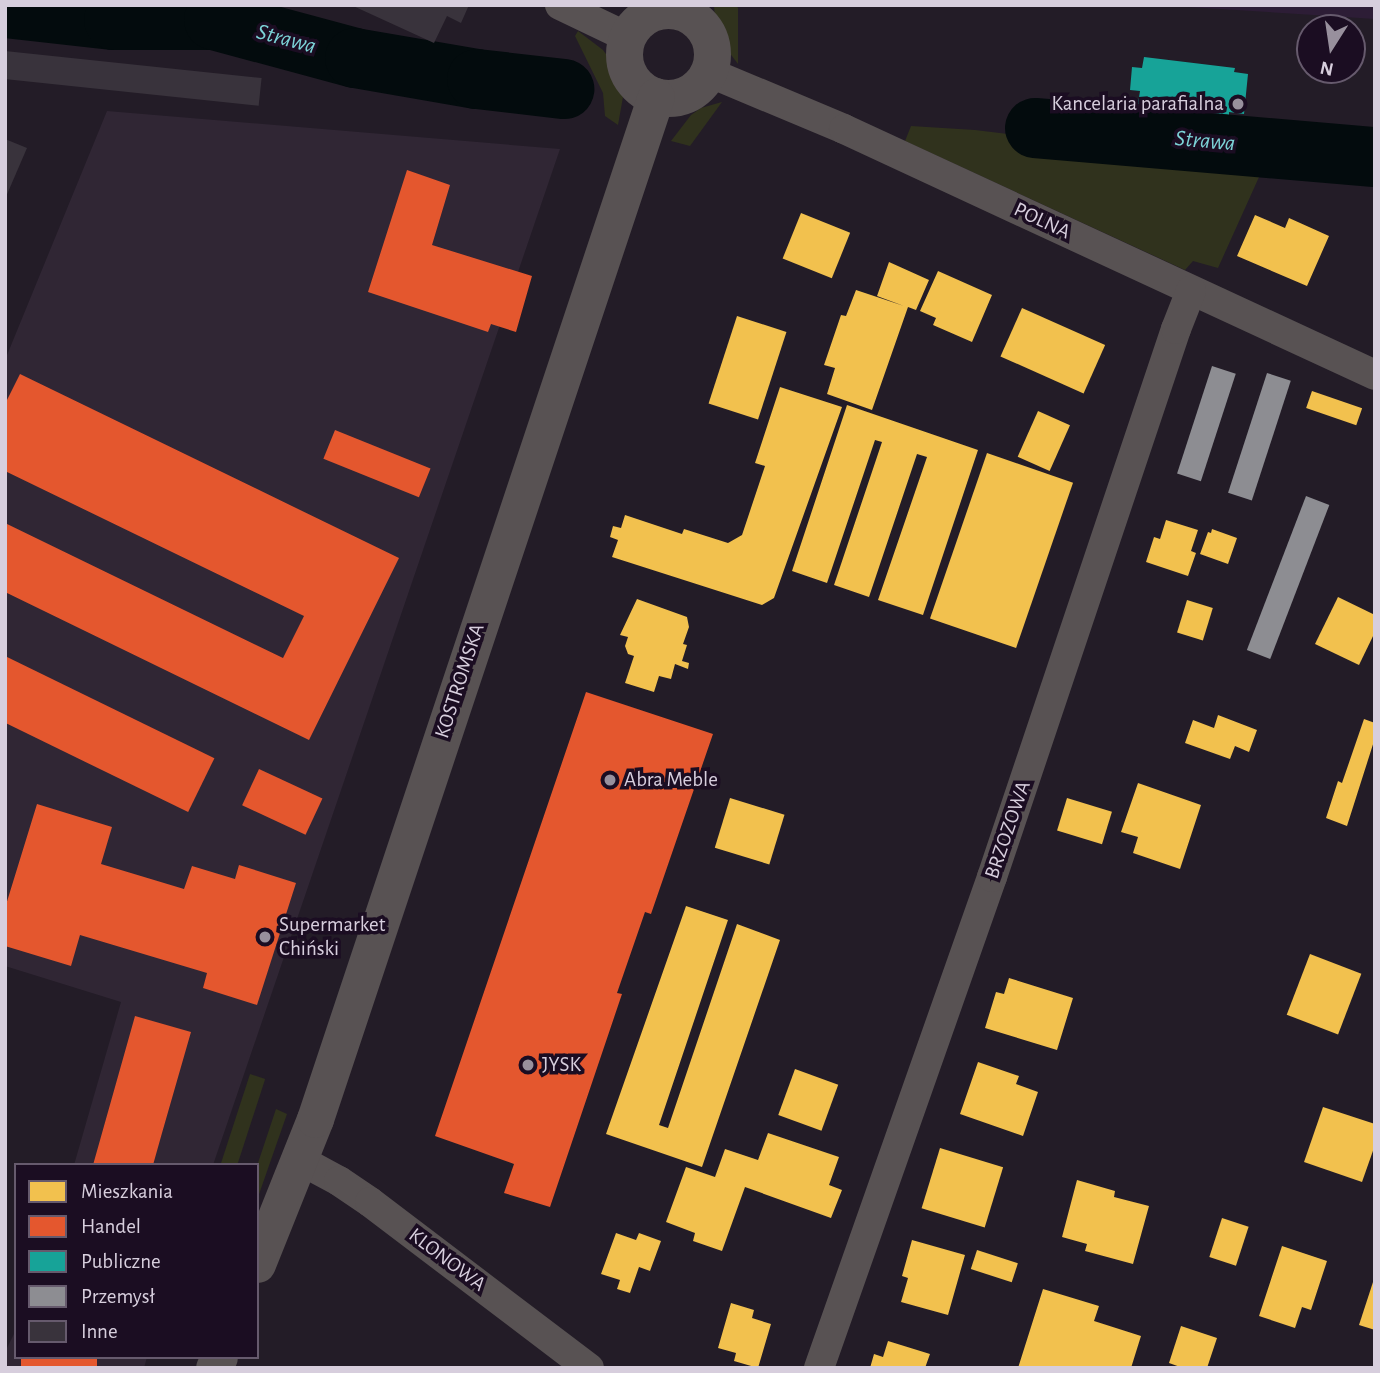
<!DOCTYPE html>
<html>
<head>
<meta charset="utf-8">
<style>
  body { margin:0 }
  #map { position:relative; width:1380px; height:1373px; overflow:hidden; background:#231c27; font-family:"Alegreya Sans",sans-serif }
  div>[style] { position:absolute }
  .commercial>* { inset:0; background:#302634 }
  .built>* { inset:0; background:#2d1d36 }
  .green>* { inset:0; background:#30321d; transform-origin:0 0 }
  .water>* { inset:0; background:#030b0d }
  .homes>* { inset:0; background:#f2c14e; transform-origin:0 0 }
  .shops>* { inset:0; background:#e4572e; transform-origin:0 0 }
  .public>* { inset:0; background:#17a398 }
  .industry>* { inset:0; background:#8d8d92; transform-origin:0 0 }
  .river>* { height:60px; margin:-30px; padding:0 30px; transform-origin:30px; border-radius:30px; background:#030b0d }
  .building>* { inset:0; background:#39333c; transform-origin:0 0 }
  .minor>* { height:30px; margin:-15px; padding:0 15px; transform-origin:15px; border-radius:15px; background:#585253 }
  .tertiary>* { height:37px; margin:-18.5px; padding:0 18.5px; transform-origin:18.5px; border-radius:18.5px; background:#585253 }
  .tertiary>.ring { margin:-18.5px; padding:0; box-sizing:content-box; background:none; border:37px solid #585253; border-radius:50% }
  .dots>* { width:19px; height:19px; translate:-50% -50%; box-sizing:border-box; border:4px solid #1b0d22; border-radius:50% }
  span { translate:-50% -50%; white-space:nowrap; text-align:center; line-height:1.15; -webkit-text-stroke:7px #1b0d22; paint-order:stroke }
  .poi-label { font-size:21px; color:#d7cedd }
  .right { translate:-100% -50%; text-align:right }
  .left { translate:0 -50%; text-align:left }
  .street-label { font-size:21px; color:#d7cedd }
  .water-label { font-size:23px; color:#7cd3d7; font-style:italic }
  .frame { position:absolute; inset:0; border:7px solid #d7cedd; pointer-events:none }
  .legend { position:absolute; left:14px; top:1163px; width:245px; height:196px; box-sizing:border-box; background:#1b0d22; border:2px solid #665a6d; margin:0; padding:9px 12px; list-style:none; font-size:21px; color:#d7cedd }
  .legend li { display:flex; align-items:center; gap:14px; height:35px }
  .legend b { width:35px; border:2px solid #665a6d }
  .north { position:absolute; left:1296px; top:14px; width:70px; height:70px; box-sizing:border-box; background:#1b0d22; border:2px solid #665a6d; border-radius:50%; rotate:192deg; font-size:19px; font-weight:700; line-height:28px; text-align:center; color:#d7cedd }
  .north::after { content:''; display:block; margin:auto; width:24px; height:32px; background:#98909d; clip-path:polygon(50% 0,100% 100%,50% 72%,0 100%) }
</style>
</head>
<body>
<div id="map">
  <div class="commercial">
    <div style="clip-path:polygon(107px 111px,560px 149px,213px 1165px,74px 1165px,121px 1002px,5px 966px,5px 360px)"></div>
    <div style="clip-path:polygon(16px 1330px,16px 1357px,147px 1357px,144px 1368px,5px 1368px,5px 1352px)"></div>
  </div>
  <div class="built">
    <div style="clip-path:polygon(1156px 5px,1375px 5px,1375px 19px,1298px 14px)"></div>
  </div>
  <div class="green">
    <div style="clip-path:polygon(714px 5px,736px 5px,738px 8px,738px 64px,716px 35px)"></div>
    <div style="clip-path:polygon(578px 31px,603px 50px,620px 73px,623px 97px,618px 125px,605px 116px,603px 93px,575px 36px)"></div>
    <div style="clip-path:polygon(722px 102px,690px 146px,671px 141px,691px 115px,701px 108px)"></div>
    <div style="clip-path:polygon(911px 126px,975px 130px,1264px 166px,1218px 268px,1193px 261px,1185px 270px,905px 141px)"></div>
    <div style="left:250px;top:1074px;width:16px;height:96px;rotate:18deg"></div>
    <div style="clip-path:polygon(276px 1109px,287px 1114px,257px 1200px,257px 1166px)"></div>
  </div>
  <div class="water">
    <div style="clip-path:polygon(492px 64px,502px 74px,568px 83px,567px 97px,492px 88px)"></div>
  </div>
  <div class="homes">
    <div style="left:801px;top:213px;width:53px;height:49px;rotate:22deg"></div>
    <div style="clip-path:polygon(1255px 215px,1285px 228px,1289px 218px,1329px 236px,1307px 286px,1237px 256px)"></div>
    <div style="clip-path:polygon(889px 262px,929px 280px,916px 310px,908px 307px,872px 410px,827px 394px,835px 368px,824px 365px,841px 315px,846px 316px,856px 290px,904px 306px,877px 296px)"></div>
    <div style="clip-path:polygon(938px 271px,992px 295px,972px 342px,933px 325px,936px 318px,920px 311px)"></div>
    <div style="left:1022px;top:308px;width:91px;height:53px;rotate:24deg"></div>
    <div style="left:737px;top:316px;width:52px;height:92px;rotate:18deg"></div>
    <div style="clip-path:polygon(780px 387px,842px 407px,774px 598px,762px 605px,612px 557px,618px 540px,610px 537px,613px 526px,621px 528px,625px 515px,682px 534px,684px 529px,728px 543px,742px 535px,765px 466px,755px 463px)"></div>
    <div style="left:1312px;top:391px;width:53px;height:18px;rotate:19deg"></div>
    <div style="clip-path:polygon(847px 405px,978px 450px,923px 615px,878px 600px,927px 457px,917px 454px,869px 597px,834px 585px,882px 442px,875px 440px,827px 583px,792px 571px)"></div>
    <div style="left:1038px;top:411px;width:35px;height:50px;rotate:24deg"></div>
    <div style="left:987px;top:453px;width:91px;height:175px;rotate:19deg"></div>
    <div style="clip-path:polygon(1166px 520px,1198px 530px,1191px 551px,1196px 553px,1188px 576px,1146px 562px,1154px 537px,1160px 539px)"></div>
    <div style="clip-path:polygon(1212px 529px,1237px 538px,1228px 564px,1200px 554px,1208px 532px,1211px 533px)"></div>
    <div style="clip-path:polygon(1338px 597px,1375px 615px,1375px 632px,1359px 665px,1315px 644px)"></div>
    <div style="clip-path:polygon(637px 599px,687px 617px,689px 627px,683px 644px,687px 645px,682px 661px,689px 663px,688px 669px,675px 664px,671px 679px,659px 676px,654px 692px,625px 683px,634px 656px,628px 654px,625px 646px,628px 637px,620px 635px)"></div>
    <div style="left:1187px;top:600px;width:27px;height:34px;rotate:17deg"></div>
    <div style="clip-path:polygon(1218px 715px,1257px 730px,1249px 752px,1235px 746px,1230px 759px,1185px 743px,1193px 720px,1214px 728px)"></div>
    <div style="clip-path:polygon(1364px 719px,1375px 723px,1375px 738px,1347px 826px,1326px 818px,1338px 781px,1342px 783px)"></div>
    <div style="clip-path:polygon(1138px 783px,1201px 805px,1180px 869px,1133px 853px,1138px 837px,1121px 832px)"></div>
    <div style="left:730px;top:798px;width:57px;height:52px;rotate:17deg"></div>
    <div style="left:1067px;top:798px;width:47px;height:34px;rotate:17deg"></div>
    <div style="clip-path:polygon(686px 906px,728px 920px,659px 1125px,668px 1128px,737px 924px,780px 940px,702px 1167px,606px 1134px)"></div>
    <div style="left:1310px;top:954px;width:55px;height:65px;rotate:21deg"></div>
    <div style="clip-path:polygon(1009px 978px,1073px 998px,1057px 1050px,985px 1028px,996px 992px,1004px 994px)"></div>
    <div style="clip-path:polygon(978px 1062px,1019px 1076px,1016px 1084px,1038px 1092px,1023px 1136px,960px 1114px)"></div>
    <div style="left:795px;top:1069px;width:46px;height:49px;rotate:20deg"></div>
    <div style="clip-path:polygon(1323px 1107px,1375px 1124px,1375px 1145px,1362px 1182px,1304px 1162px)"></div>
    <div style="clip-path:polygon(768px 1133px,839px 1157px,829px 1185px,842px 1190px,831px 1218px,745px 1187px,722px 1251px,693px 1241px,695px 1233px,666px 1222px,686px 1167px,715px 1177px,725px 1149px,758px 1160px)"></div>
    <div style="left:940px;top:1148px;width:66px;height:63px;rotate:17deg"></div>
    <div style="clip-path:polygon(1077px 1180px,1115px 1191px,1114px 1197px,1149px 1206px,1133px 1264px,1085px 1251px,1087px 1244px,1062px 1237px)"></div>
    <div style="left:1222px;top:1218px;width:28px;height:41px;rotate:18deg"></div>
    <div style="clip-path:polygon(616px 1233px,636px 1240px,639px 1233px,661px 1241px,650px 1271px,639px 1267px,630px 1293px,617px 1289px,620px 1280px,601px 1274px)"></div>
    <div style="clip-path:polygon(912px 1240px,965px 1255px,948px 1315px,901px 1302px,908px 1278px,902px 1276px)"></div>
    <div style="clip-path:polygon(1282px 1246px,1327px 1261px,1311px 1310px,1302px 1307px,1295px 1328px,1259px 1316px)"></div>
    <div style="left:977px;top:1250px;width:43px;height:20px;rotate:18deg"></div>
    <div style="clip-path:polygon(1374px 1279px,1375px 1279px,1375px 1330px,1359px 1325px)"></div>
    <div style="clip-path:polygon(1043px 1289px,1099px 1306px,1094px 1321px,1141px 1336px,1131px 1368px,1018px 1368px)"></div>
    <div style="clip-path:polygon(731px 1303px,754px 1310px,752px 1318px,771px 1324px,758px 1368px,734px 1361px,736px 1353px,718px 1348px)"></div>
    <div style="clip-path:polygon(1181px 1326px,1217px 1338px,1207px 1368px,1183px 1368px,1169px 1363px)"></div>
    <div style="clip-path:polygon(888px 1341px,930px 1354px,925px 1368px,870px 1368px,874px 1354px,883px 1357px)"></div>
  </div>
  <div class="shops">
    <div style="clip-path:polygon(407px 170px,450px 185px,432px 245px,532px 276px,516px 332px,491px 324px,488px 332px,368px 292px)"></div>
    <div style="clip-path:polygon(20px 374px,399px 558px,309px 740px,5px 592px,5px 523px,283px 658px,304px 616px,5px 471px,5px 404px)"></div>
    <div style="left:335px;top:430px;width:103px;height:31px;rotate:22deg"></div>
    <div style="left:5px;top:656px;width:233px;height:60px;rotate:26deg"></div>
    <div style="clip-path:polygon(586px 692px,713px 734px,651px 914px,645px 912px,617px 993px,622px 994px,550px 1207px,504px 1193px,514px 1164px,435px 1136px)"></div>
    <div style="left:259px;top:769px;width:70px;height:40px;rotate:25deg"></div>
    <div style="clip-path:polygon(37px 804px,112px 827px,101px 864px,184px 889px,192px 866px,235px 879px,239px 865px,296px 883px,257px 1005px,203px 988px,207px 973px,80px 935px,71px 966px,5px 946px,5px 908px)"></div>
    <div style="clip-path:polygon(135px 1016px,191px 1032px,162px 1133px,153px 1165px,93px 1165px)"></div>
    <div style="left:21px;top:1357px;width:76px;height:11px"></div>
  </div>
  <div class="public">
    <div style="clip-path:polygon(1144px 57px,1235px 68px,1234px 72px,1248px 74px,1244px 114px,1229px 112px,1229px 115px,1138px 104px,1140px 91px,1130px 90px,1132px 67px,1142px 68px)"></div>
  </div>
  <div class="industry">
    <div style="left:1212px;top:366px;width:25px;height:113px;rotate:18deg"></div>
    <div style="left:1267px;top:373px;width:25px;height:126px;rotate:18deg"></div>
    <div style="left:1306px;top:496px;width:25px;height:165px;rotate:21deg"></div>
  </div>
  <div class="river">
    <div style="left:5px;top:8px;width:110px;rotate:6.3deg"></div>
    <div style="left:114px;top:20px;width:100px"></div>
    <div style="left:214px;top:20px;width:146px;rotate:15.1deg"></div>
    <div style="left:355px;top:58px;width:124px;rotate:9.8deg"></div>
    <div style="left:477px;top:79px;width:88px;rotate:6.6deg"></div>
    <div style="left:1035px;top:128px;width:341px;rotate:4.9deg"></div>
  </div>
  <div class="building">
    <div style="clip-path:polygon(351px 5px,469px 5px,461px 23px,447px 16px,434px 43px)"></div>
    <div style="left:5px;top:51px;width:258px;height:28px;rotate:6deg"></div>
    <div style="clip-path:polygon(5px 139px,27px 148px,5px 199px)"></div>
  </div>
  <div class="minor">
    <div style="left:560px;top:5px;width:74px;rotate:25.5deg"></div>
    <div style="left:708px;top:72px;width:147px;rotate:22.7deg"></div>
    <div style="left:844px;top:129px;width:585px;rotate:24.86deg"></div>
    <div style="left:300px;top:1160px;width:44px;rotate:28.3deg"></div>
    <div style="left:339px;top:1181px;width:37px;rotate:34deg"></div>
    <div style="left:370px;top:1202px;width:275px;rotate:37.2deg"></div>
    <div style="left:819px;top:1368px;width:521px;rotate:-70.59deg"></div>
    <div style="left:992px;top:877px;width:578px;rotate:-71.44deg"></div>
    <div style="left:1176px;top:329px;width:41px;rotate:-68.5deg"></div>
  </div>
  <div class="tertiary">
    <div class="ring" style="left:624px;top:10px;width:51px;height:51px"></div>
    <div style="left:257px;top:1264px;width:156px;rotate:-68.2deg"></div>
    <div style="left:315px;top:1119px;width:1078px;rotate:-71.57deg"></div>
    <div style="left:214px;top:1368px;width:12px;rotate:-66deg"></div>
  </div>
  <div class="dots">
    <div style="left:1238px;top:104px;background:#98909d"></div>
    <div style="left:610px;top:780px;background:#98909d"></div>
    <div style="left:265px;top:937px;background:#98909d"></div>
    <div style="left:528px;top:1065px;background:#98909d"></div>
  </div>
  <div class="poi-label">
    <span class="right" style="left:1224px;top:104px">Kancelaria parafialna</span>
    <span class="left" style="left:624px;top:780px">Abra Meble</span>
    <span class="left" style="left:279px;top:937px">Supermarket<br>Chiński</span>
    <span class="left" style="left:542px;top:1065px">JYSK</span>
  </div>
  <div class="street-label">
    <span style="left:1042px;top:221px;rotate:25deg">POLNA</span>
    <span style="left:460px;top:681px;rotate:-72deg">KOSTROMSKA</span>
    <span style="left:1008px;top:830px;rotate:-71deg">BRZOZOWA</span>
    <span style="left:447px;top:1260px;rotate:37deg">KLONOWA</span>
  </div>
  <div class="water-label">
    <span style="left:286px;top:40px;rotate:15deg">Strawa</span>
    <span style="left:1205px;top:142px;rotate:5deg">Strawa</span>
  </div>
  <div class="frame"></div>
  <ul class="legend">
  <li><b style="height:19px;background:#f2c14e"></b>Mieszkania</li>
  <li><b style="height:19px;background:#e4572e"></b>Handel</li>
  <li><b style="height:19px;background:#17a398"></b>Publiczne</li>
  <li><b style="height:19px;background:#8d8d92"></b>Przemysł</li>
  <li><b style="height:19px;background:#39333c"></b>Inne</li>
  </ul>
  <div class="north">N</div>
</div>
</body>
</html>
